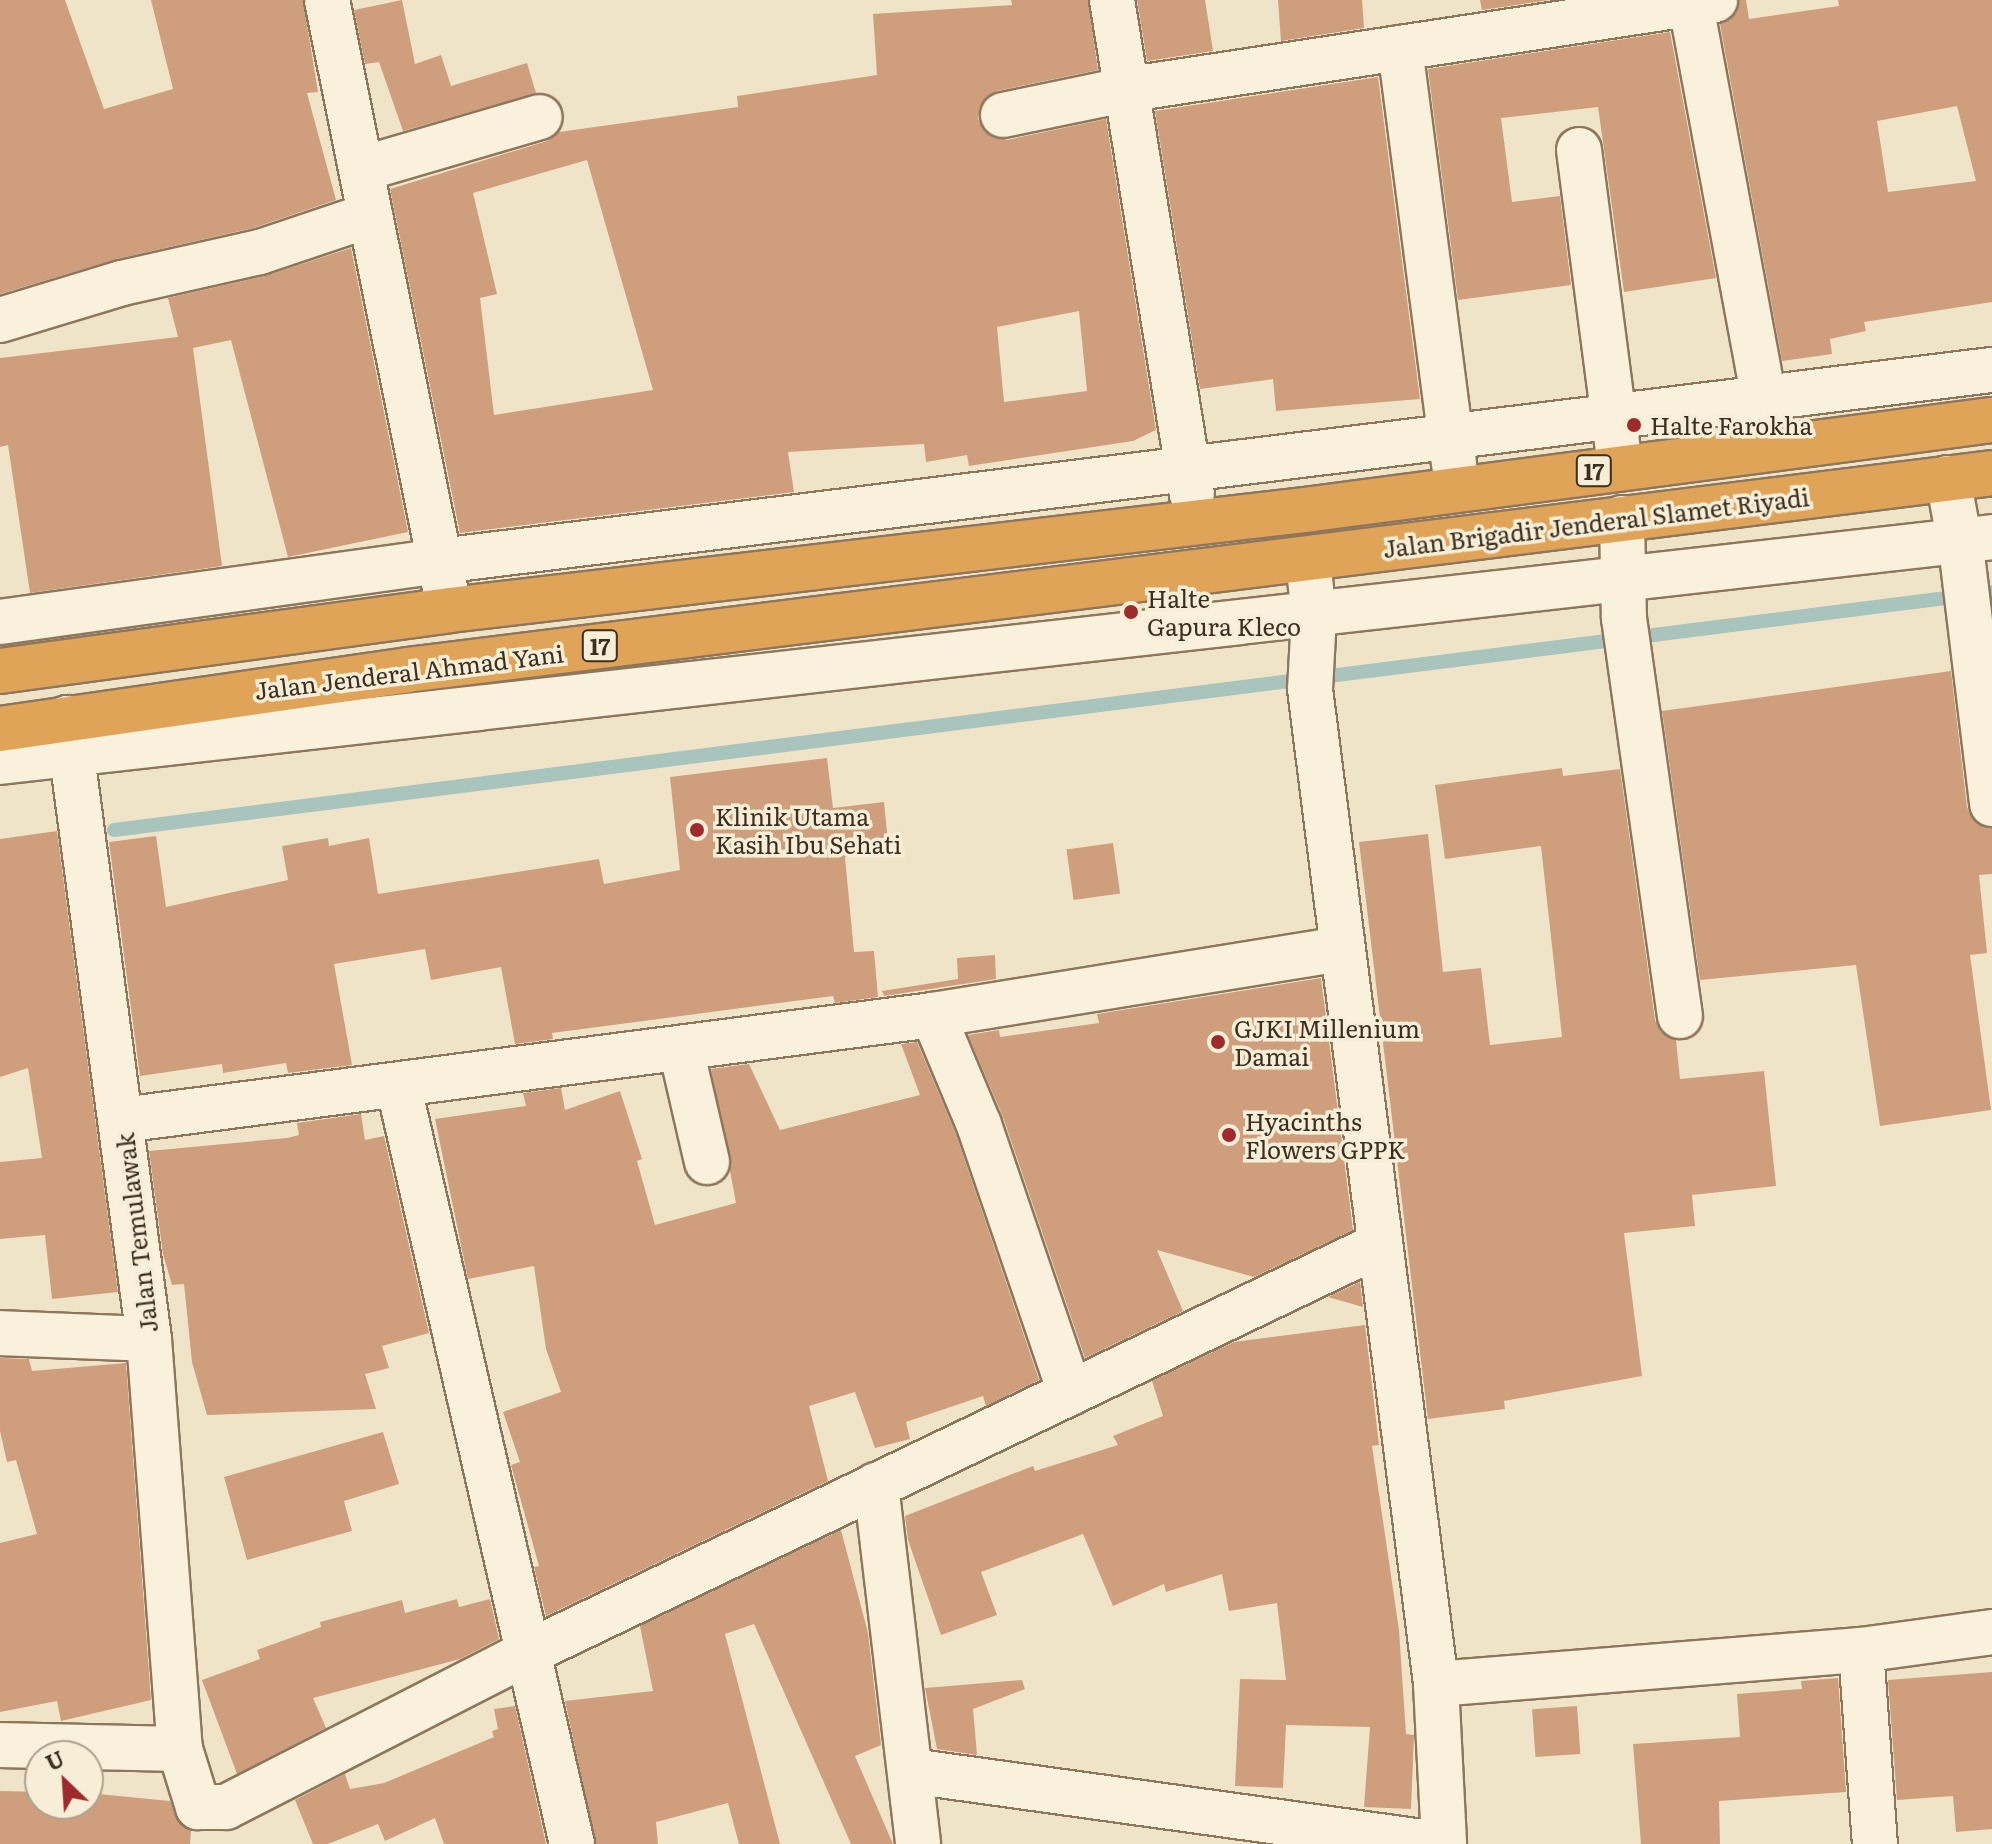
<!DOCTYPE html>
<html>
<head>
<meta charset="utf-8">
<style>
  body { margin:0 }
  #map { position:relative; width:1992px; height:1844px; overflow:hidden; background:#f0e4c8; font-family:Literata,serif }
  div>[style] { position:absolute }
  .stream>* { height:14px; margin:-7px; padding:0 7px; transform-origin:7px; border-radius:7px; background:#a9c4bc }
  .building>* { inset:0; background:#cf9f7d; transform-origin:0 0 }
  .roads { filter:drop-shadow(2px 0 #8d765c) drop-shadow(-2px 0 #8d765c) drop-shadow(0 2px #8d765c) drop-shadow(0 -2px #8d765c) }
  .minor>* { height:44px; margin:-22px; padding:0 22px; transform-origin:22px; border-radius:22px; background:#faf1dc }
  .highway>* { height:44px; margin:-22px; padding:0 22px; transform-origin:22px; border-radius:22px; background:#e0a458 }
  .dots>* { width:22px; height:22px; translate:-50% -50%; box-sizing:border-box; border:4px solid #f7eed8; border-radius:50% }
  span { translate:-50% -50%; white-space:nowrap; text-align:center; line-height:1.15; -webkit-text-stroke:7px #f7eed8; paint-order:stroke }
  .shield-label span { padding:2px 6px; background:#f7eed8; border:2px solid; border-radius:6px; -webkit-text-stroke-width:0 }
  .shield-label { font-size:22px; color:#3d2e20; font-weight:700 }
  .poi-label { font-size:24px; color:#3d2e20 }
  .left { translate:0 -50%; text-align:left }
  .street-label { font-size:24px; color:#3d2e20 }
  .north { position:absolute; left:24px; top:1740px; width:80px; height:80px; box-sizing:border-box; background:#f7eed8; border:2px solid #ada18e; border-radius:50%; rotate:335deg; font-size:22px; font-weight:700; line-height:32px; text-align:center; color:#3d2e20 }
  .north::after { content:''; display:block; margin:auto; width:28px; height:36px; background:#9e2a2b; clip-path:polygon(50% 0,100% 100%,50% 72%,0 100%) }
</style>
</head>
<body>
<div id="map">
  <div class="stream">
    <div style="left:114px;top:830px;width:1893px;rotate:-7.22deg"></div>
  </div>
  <div class="building">
    <div style="clip-path:polygon(0 0,65px 0,104px 109px,173px 89px,151px 0,303px 0,318px 92px,307px 93px,336px 200px,253px 228px,117px 259px,0 294px)"></div>
    <div style="clip-path:polygon(402px 0,415px 64px,441px 55px,451px 86px,527px 63px,536px 93px,403px 131px,379px 62px,365px 64px,354px 10px)"></div>
    <div style="clip-path:polygon(evenodd,1011px 0,1088px 0,1098px 70px,997px 91px,980px 106px,978px 119px,985px 132px,1007px 140px,1106px 119px,1156px 430px,1133px 441px,969px 466px,967px 455px,926px 462px,924px 444px,788px 452px,794px 492px,460px 533px,390px 189px,547px 141px,559px 132px,738px 107px,737px 96px,877px 75px,873px 14px,1012px 5px,1011px 0,587px 160px,653px 390px,494px 415px,480px 298px,497px 294px,473px 193px,587px 160px,1011px 0,1079px 311px,1087px 391px,1004px 402px,997px 327px,1079px 311px)"></div>
    <div style="clip-path:polygon(1137px 0,1205px 0,1213px 51px,1147px 61px)"></div>
    <div style="clip-path:polygon(1278px 0,1362px 0,1364px 28px,1281px 41px)"></div>
    <div style="clip-path:polygon(1480px 0,1549px 0,1482px 10px)"></div>
    <div style="clip-path:polygon(evenodd,1739px 0,1746px 0,1749px 19px,1839px 6px,1838px 0,1992px 0,1992px 302px,1864px 322px,1866px 331px,1830px 339px,1832px 354px,1782px 361px,1720px 24px,1731px 19px,1739px 0,1957px 106px,1976px 181px,1888px 192px,1877px 121px,1957px 106px)"></div>
    <div style="clip-path:polygon(1670px 32px,1716px 278px,1624px 292px,1598px 107px,1501px 118px,1512px 202px,1560px 196px,1571px 285px,1458px 300px,1428px 69px)"></div>
    <div style="clip-path:polygon(1378px 77px,1420px 399px,1276px 411px,1273px 379px,1200px 389px,1155px 111px)"></div>
    <div style="clip-path:polygon(351px 248px,408px 532px,288px 557px,231px 340px,193px 348px,222px 566px,30px 593px,8px 445px,0 447px,0 358px,178px 337px,168px 298px,265px 276px)"></div>
    <div style="clip-path:polygon(1951px 671px,1967px 807px,1973px 820px,1992px 828px,1992px 874px,1979px 875px,1987px 953px,1970px 955px,1991px 1110px,1880px 1126px,1856px 965px,1700px 980px,1662px 711px)"></div>
    <div style="clip-path:polygon(827px 758px,833px 808px,884px 802px,889px 852px,845px 857px,854px 952px,874px 951px,878px 997px,835px 1003px,833px 996px,552px 1033px,553px 1039px,515px 1044px,501px 967px,431px 980px,425px 949px,334px 964px,352px 1065px,288px 1073px,286px 1063px,223px 1073px,222px 1064px,140px 1076px,109px 842px,156px 836px,166px 907px,288px 880px,282px 846px,328px 838px,329px 846px,369px 838px,378px 894px,599px 859px,604px 884px,680px 870px,670px 777px)"></div>
    <div style="clip-path:polygon(1562px 768px,1563px 776px,1620px 769px,1655px 1020px,1661px 1032px,1676px 1040px,1680px 1079px,1764px 1071px,1776px 1186px,1692px 1195px,1695px 1226px,1624px 1233px,1642px 1376px,1504px 1401px,1505px 1409px,1428px 1419px,1359px 842px,1428px 834px,1443px 972px,1481px 968px,1490px 1045px,1562px 1037px,1541px 846px,1445px 859px,1435px 785px)"></div>
    <div style="clip-path:polygon(57px 831px,118px 1292px,52px 1299px,45px 1235px,0 1239px,0 1162px,42px 1158px,28px 1068px,0 1077px,0 839px)"></div>
    <div style="left:1113px;top:843px;width:51px;height:47px;rotate:82deg"></div>
    <div style="clip-path:polygon(995px 955px,996px 979px,884px 996px,882px 991px,958px 979px,957px 958px)"></div>
    <div style="clip-path:polygon(1321px 978px,1353px 1230px,1254px 1277px,1157px 1250px,1183px 1311px,1085px 1358px,1003px 1117px,968px 1035px,999px 1030px,1000px 1037px,1099px 1023px,1097px 1014px)"></div>
    <div style="clip-path:polygon(917px 1042px,956px 1134px,1039px 1380px,986px 1406px,983px 1396px,906px 1422px,910px 1439px,875px 1448px,855px 1392px,809px 1406px,828px 1481px,546px 1616px,534px 1567px,539px 1566px,511px 1465px,520px 1462px,503px 1412px,561px 1392px,546px 1349px,534px 1266px,468px 1279px,435px 1119px,526px 1106px,523px 1093px,561px 1088px,565px 1110px,620px 1091px,642px 1159px,637px 1161px,655px 1225px,736px 1203px,711px 1069px,749px 1064px,780px 1130px,920px 1095px,901px 1044px)"></div>
    <div style="clip-path:polygon(361px 1114px,365px 1140px,384px 1136px,429px 1333px,382px 1346px,389px 1368px,365px 1374px,376px 1409px,207px 1415px,192px 1362px,184px 1284px,172px 1285px,163px 1254px,149px 1151px,287px 1138px,299px 1135px,297px 1123px)"></div>
    <div style="clip-path:polygon(1360px 1282px,1363px 1307px,1328px 1297px)"></div>
    <div style="clip-path:polygon(1365px 1325px,1379px 1445px,1372px 1446px,1399px 1630px,1406px 1734px,1414px 1735px,1411px 1809px,1364px 1807px,1370px 1727px,1286px 1725px,1283px 1788px,1235px 1786px,1240px 1679px,1286px 1680px,1277px 1603px,1229px 1611px,1222px 1574px,1166px 1592px,1164px 1584px,1113px 1606px,1083px 1534px,981px 1572px,997px 1615px,941px 1635px,908px 1540px,905px 1516px,1033px 1466px,1035px 1471px,1118px 1445px,1113px 1436px,1163px 1416px,1152px 1381px,1234px 1342px)"></div>
    <div style="clip-path:polygon(0 1358px,29px 1359px,32px 1371px,126px 1363px,151px 1700px,61px 1721px,57px 1701px,0 1712px,0 1543px,37px 1534px,16px 1460px,7px 1462px,0 1431px)"></div>
    <div style="clip-path:polygon(383px 1432px,399px 1484px,344px 1501px,352px 1531px,247px 1560px,224px 1477px)"></div>
    <div style="clip-path:polygon(841px 1530px,868px 1633px,881px 1745px,855px 1756px,893px 1844px,851px 1844px,754px 1624px,725px 1634px,780px 1844px,739px 1844px,728px 1803px,656px 1822px,658px 1844px,596px 1844px,565px 1701px,653px 1691px,640px 1626px)"></div>
    <div style="clip-path:polygon(457px 1599px,459px 1607px,490px 1599px,499px 1639px,460px 1659px,313px 1698px,326px 1728px,237px 1774px,202px 1680px,260px 1659px,257px 1650px,321px 1627px,320px 1622px,402px 1600px,405px 1613px)"></div>
    <div style="clip-path:polygon(1992px 1672px,1992px 1829px,1956px 1832px,1953px 1796px,1897px 1800px,1888px 1680px)"></div>
    <div style="clip-path:polygon(1838px 1678px,1846px 1792px,1719px 1801px,1720px 1844px,1641px 1844px,1633px 1744px,1740px 1737px,1737px 1694px,1802px 1689px,1801px 1681px)"></div>
    <div style="clip-path:polygon(1022px 1680px,1025px 1689px,973px 1709px,977px 1755px,937px 1749px,925px 1688px)"></div>
    <div style="clip-path:polygon(515px 1706px,546px 1844px,444px 1844px,435px 1818px,385px 1841px,378px 1824px,328px 1844px,313px 1844px,295px 1800px,345px 1774px,350px 1789px,384px 1783px,494px 1737px,492px 1731px,498px 1729px,494px 1709px)"></div>
    <div style="left:1577px;top:1706px;width:48px;height:45px;rotate:86deg"></div>
    <div style="clip-path:polygon(0 1791px,40px 1792px,40px 1804px,88px 1804px,88px 1793px,170px 1801px,182px 1826px,191px 1830px,190px 1844px,0 1844px)"></div>
  </div>
  <div class="roads">
    <div class="minor">
      <div style="left:327px;top:0;width:600px;rotate:78.65deg"></div>
      <div style="left:1112px;top:0;width:501px;rotate:80.82deg"></div>
      <div style="left:1690px;top:0;width:434px;rotate:79.5deg"></div>
      <div style="left:1400px;top:48px;width:421px;rotate:82.6deg"></div>
      <div style="left:1003px;top:115px;width:124px;rotate:-11.7deg"></div>
      <div style="left:1124px;top:90px;width:598px;rotate:-8.66deg"></div>
      <div style="left:1579px;top:150px;width:302px;rotate:82.6deg"></div>
      <div style="left:362px;top:169px;width:185px;rotate:-16.3deg"></div>
      <div style="left:0;top:320px;width:127px;rotate:-16.9deg"></div>
      <div style="left:122px;top:283px;width:141px;rotate:-12.7deg"></div>
      <div style="left:260px;top:252px;width:116px;rotate:-18.6deg"></div>
      <div style="left:1948px;top:478px;width:78px;rotate:79.7deg"></div>
      <div style="left:1962px;top:555px;width:251px;rotate:83.1deg"></div>
      <div style="left:1622px;top:518px;width:100px;rotate:88.9deg"></div>
      <div style="left:1624px;top:618px;width:402px;rotate:82deg"></div>
      <div style="left:1308px;top:560px;width:56px;rotate:83.9deg"></div>
      <div style="left:1314px;top:616px;width:73px;rotate:93.1deg"></div>
      <div style="left:1310px;top:689px;width:1003px;rotate:82.78deg"></div>
      <div style="left:1436px;top:1684px;width:160px;rotate:87.1deg"></div>
      <div style="left:0;top:622px;width:444px;rotate:-7.9deg"></div>
      <div style="left:440px;top:561px;width:1564px;rotate:-7.02deg"></div>
      <div style="left:67px;top:718px;width:626px;rotate:82.48deg"></div>
      <div style="left:149px;top:1339px;width:411px;rotate:85.7deg"></div>
      <div style="left:180px;top:1749px;width:61px;rotate:72.8deg"></div>
      <div style="left:198px;top:1807px;width:28px"></div>
      <div style="left:226px;top:1807px;width:340px;rotate:-27.1deg"></div>
      <div style="left:529px;top:1652px;width:942px;rotate:-25.59deg"></div>
      <div style="left:0;top:762px;width:2005px;rotate:-6.44deg"></div>
      <div style="left:933px;top:1015px;width:119px;rotate:67.3deg"></div>
      <div style="left:979px;top:1125px;width:283px;rotate:71.2deg"></div>
      <div style="left:681px;top:1049px;width:116px;rotate:77deg"></div>
      <div style="left:399px;top:1088px;width:776px;rotate:77.11deg"></div>
      <div style="left:122px;top:1120px;width:818px;rotate:-7.38deg"></div>
      <div style="left:933px;top:1015px;width:413px;rotate:-9.2deg"></div>
      <div style="left:0;top:1333px;width:149px;rotate:2.3deg"></div>
      <div style="left:876px;top:1485px;width:361px;rotate:83.3deg"></div>
      <div style="left:1861px;top:1650px;width:195px;rotate:85.9deg"></div>
      <div style="left:1436px;top:1684px;width:426px;rotate:-4.6deg"></div>
      <div style="left:1861px;top:1650px;width:132px;rotate:-7.8deg"></div>
      <div style="left:0;top:1745px;width:180px;rotate:1.3deg"></div>
      <div style="left:911px;top:1771px;width:531px;rotate:7.9deg"></div>
    </div>
    <div class="highway">
      <div style="left:0;top:671px;width:454px;rotate:-7.7deg"></div>
      <div style="left:450px;top:610px;width:868px;rotate:-6.68deg"></div>
      <div style="left:1312px;top:509px;width:686px;rotate:-7.46deg"></div>
      <div style="left:0;top:729px;width:411px;rotate:-8.2deg"></div>
      <div style="left:407px;top:670px;width:1597px;rotate:-7.08deg"></div>
    </div>
  </div>
  <div class="dots">
    <div style="left:1634px;top:425px;background:#9e2a2b"></div>
    <div style="left:1131px;top:612px;background:#9e2a2b"></div>
    <div style="left:697px;top:830px;background:#9e2a2b"></div>
    <div style="left:1218px;top:1042px;background:#9e2a2b"></div>
    <div style="left:1229px;top:1135px;background:#9e2a2b"></div>
  </div>
  <div class="shield-label">
    <span style="left:1594px;top:471px">17</span>
    <span style="left:600px;top:646px">17</span>
  </div>
  <div class="poi-label">
    <span class="left" style="left:1650px;top:425px">Halte Farokha</span>
    <span class="left" style="left:1147px;top:612px">Halte<br>Gapura Kleco</span>
    <span class="left" style="left:715px;top:830px">Klinik Utama<br>Kasih Ibu Sehati</span>
    <span class="left" style="left:1234px;top:1042px">GJKI Millenium<br>Damai</span>
    <span class="left" style="left:1245px;top:1135px">Hyacinths<br>Flowers GPPK</span>
  </div>
  <div class="street-label">
    <span style="left:1596px;top:522px;rotate:-7deg">Jalan Brigadir Jenderal Slamet Riyadi</span>
    <span style="left:409px;top:671px;rotate:-7deg">Jalan Jenderal Ahmad Yani</span>
    <span style="left:136px;top:1233px;rotate:-97deg">Jalan Temulawak</span>
  </div>
  <div class="north">U</div>
</div>
</body>
</html>
